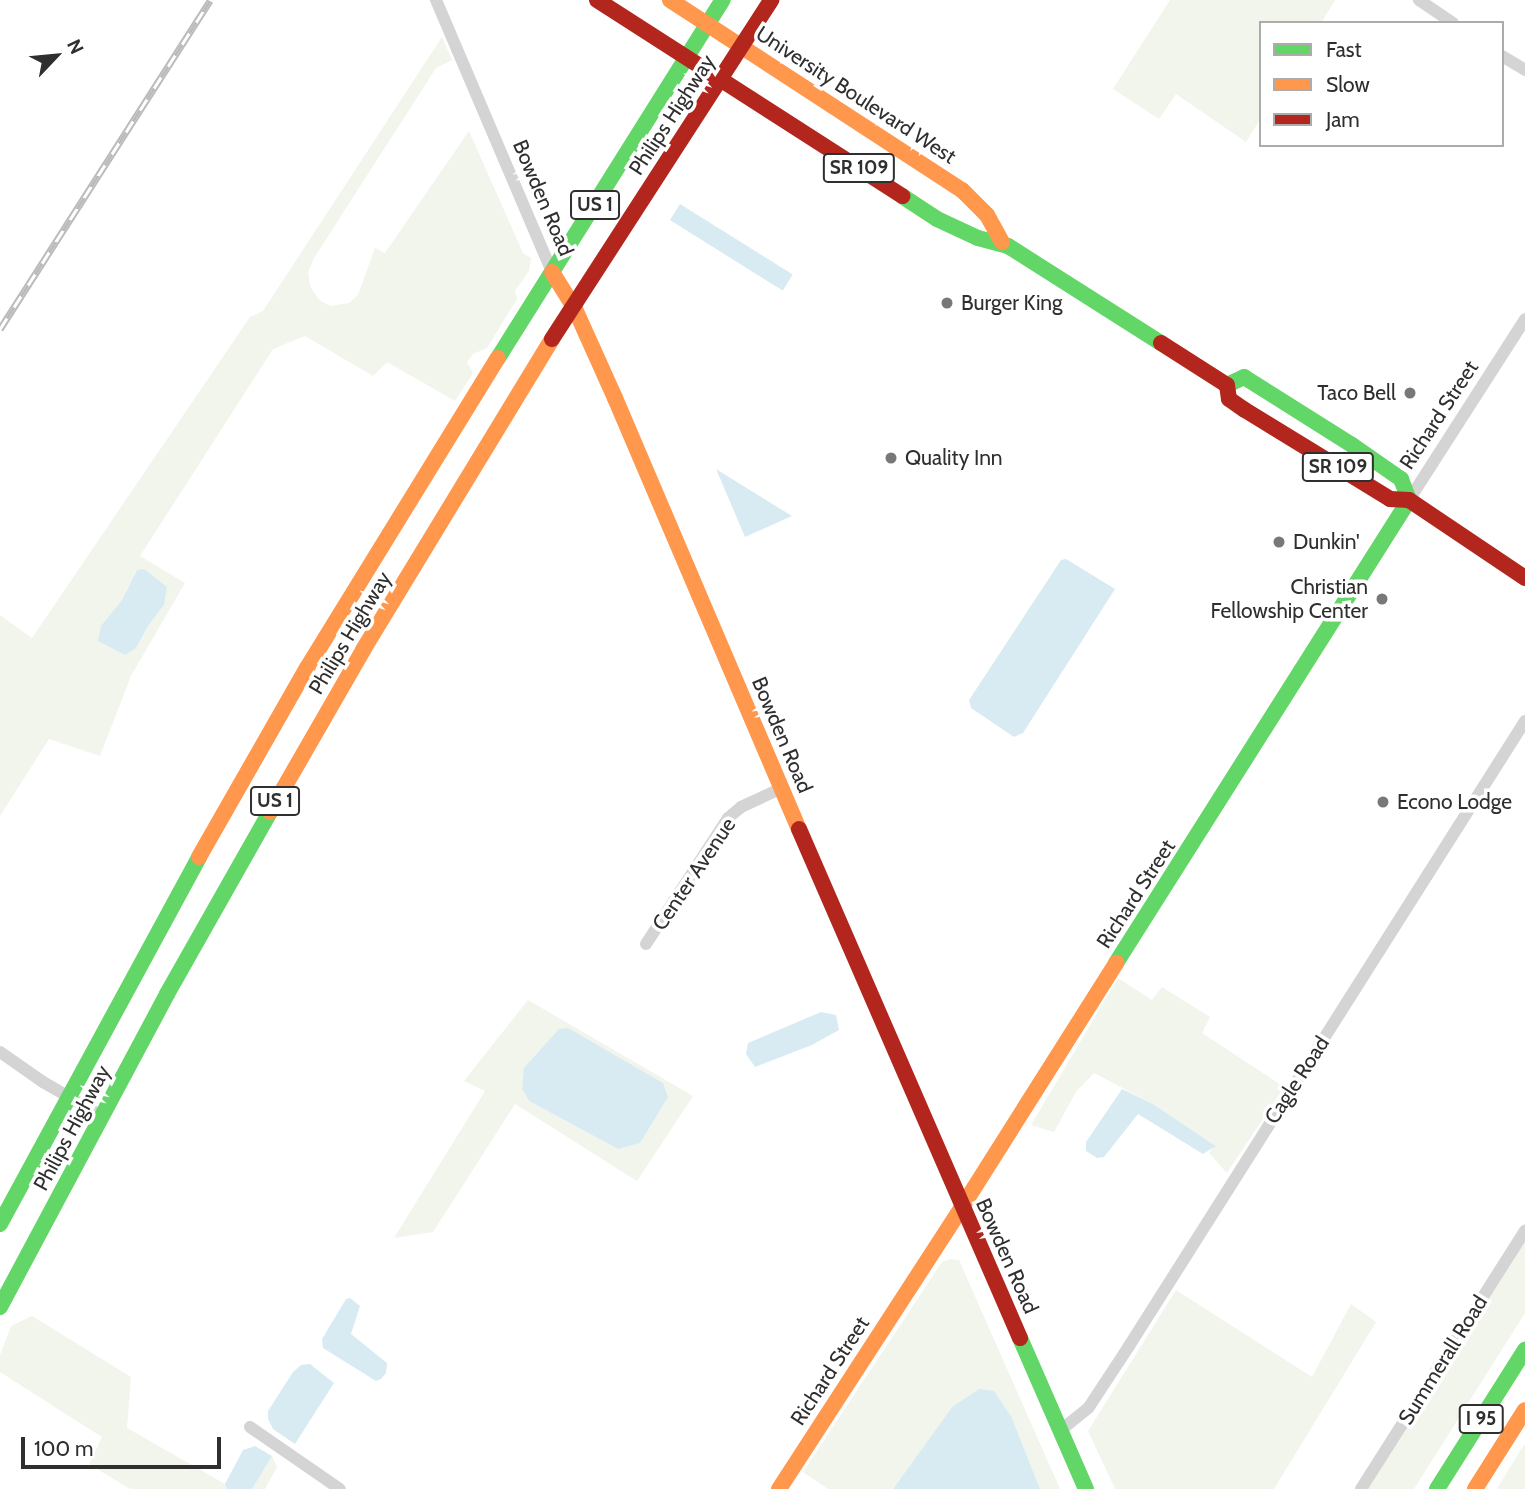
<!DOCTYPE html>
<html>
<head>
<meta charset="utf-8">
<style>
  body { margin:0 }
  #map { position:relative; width:1525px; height:1489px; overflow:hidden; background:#fff; font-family:Cabin,sans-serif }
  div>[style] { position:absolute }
  .green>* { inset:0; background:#f1f5ec }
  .water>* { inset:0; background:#d9ebf2; transform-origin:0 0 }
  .street>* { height:12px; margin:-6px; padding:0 6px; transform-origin:6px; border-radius:6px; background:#d4d4d4 }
  .fast>* { height:16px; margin:-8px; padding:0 8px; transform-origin:8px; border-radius:8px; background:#63d668 }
  .slow>* { height:16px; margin:-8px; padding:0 8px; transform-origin:8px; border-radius:8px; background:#ff974d }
  .jam>* { height:16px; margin:-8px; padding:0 8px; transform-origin:8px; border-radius:8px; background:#b3261e }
  .rail>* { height:7px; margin-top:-3.5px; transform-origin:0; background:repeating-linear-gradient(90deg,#fff 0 13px,#bbb 0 26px); box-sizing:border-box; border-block:2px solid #bbb }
  .dots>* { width:19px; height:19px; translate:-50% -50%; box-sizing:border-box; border:4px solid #fff; border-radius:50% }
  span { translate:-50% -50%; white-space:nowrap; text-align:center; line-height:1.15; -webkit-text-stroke:7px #fff; paint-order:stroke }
  .shield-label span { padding:2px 5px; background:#fff; border:2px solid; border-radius:5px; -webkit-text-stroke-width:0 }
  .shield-label { font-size:19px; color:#2f2f2f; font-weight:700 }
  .street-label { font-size:21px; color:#2f2f2f }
  .poi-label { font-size:21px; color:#2f2f2f }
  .left { translate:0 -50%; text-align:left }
  .right { translate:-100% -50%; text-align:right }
  .legend { position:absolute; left:1259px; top:21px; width:245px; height:126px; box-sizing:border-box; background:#fff; border:2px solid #acacac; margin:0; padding:9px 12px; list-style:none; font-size:21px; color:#2f2f2f }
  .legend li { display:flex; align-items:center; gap:14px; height:35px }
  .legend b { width:35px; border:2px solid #acacac }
  .north { position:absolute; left:21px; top:21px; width:70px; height:70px; -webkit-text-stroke:5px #fff; paint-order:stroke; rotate:64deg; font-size:19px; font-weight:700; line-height:28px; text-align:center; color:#2f2f2f }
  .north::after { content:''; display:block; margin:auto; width:24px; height:32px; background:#2f2f2f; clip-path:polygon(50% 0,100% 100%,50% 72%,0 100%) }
  .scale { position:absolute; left:21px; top:1437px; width:200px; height:32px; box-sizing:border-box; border:4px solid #2f2f2f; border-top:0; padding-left:9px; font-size:21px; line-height:24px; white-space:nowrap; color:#2f2f2f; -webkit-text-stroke:5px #fff; paint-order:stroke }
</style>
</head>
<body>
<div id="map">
  <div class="green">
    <div style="clip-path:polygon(1170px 0,1335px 0,1321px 23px,1261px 23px,1261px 118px,1246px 142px,1176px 94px,1159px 119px,1113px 89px)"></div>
    <div style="clip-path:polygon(evenodd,442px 37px,452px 60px,436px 68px,314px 258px,308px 272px,310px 286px,319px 300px,330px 306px,349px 303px,358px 295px,375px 248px,385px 253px,469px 131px,523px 253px,531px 258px,529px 271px,515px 291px,517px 299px,487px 348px,473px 354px,467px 362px,473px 373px,455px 401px,387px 362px,373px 376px,305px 336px,273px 349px,140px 556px,185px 583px,131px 676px,100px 756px,49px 739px,0 816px,0 615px,32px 638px,250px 317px,263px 311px,442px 37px,137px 570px,164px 605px,148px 626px,136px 648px,102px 626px,122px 600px,137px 570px)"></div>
    <div style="clip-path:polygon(1118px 978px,1152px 1000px,1162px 987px,1210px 1017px,1202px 1033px,1284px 1087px,1227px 1173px,1209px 1153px,1215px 1145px,1153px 1104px,1094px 1073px,1076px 1092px,1054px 1132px,1031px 1125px)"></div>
    <div style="clip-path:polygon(evenodd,528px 1000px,693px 1096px,637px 1181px,515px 1104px,433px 1232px,394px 1238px,485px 1091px,464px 1081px,528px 1000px,522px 1089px,618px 1149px,529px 1101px,522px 1089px)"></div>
    <div style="clip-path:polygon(1525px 1238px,1525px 1313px,1414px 1489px,1366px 1489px)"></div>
    <div style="clip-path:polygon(950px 1259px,959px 1260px,1060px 1489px,1040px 1489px,1012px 1418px,952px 1407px,893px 1489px,828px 1489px,803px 1472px,942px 1262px)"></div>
    <div style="clip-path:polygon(1176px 1290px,1312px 1377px,1351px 1304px,1376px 1322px,1274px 1489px,1115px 1489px,1088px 1431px)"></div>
    <div style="clip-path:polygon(32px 1316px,131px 1377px,127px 1428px,225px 1484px,227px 1489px,130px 1489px,89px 1464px,102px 1437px,0 1372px,0 1355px,11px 1326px)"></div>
    <div style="clip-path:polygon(1525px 1444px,1525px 1489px,1497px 1489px,1521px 1449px)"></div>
    <div style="clip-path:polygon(272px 1456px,277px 1467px,265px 1489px,252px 1489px)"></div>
  </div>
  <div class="water">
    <div style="left:680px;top:204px;width:133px;height:19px;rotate:32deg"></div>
    <div style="clip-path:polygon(716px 469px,792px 516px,745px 537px)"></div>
    <div style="clip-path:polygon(1066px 559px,1115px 589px,1023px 733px,1014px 737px,971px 708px,969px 700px,1061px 560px)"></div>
    <div style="clip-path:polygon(144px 569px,167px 587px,164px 605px,148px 626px,136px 648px,125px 655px,98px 641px,101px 626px,122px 600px,137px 570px)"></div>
    <div style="clip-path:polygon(821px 1012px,836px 1015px,839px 1030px,812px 1045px,755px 1067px,746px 1054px,748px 1043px)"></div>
    <div style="clip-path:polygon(568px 1028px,663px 1083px,668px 1097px,640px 1143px,618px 1149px,529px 1101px,522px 1089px,524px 1068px,559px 1029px)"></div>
    <div style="clip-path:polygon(1122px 1089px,1153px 1104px,1216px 1146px,1203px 1154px,1138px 1114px,1104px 1157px,1097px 1158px,1086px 1151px,1086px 1142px)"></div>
    <div style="clip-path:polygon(350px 1298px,360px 1306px,351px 1334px,387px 1363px,386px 1373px,381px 1379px,376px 1381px,323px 1348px,322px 1339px,346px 1299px)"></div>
    <div style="clip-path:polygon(310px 1364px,334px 1383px,295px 1444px,273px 1429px,268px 1419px,268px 1411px,293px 1372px,301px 1365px)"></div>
    <div style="clip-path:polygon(979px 1389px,994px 1391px,1012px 1418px,1040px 1489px,893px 1489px,952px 1407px)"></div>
    <div style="clip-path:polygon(255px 1446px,272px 1456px,252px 1489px,227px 1489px,225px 1484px,243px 1450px)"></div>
  </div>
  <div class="street">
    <div style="left:436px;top:0;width:296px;rotate:66.9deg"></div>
    <div style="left:1419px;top:0;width:41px;rotate:34.1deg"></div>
    <div style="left:1502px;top:56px;width:27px;rotate:31deg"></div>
    <div style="left:1409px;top:500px;width:215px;rotate:-57.3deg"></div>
    <div style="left:646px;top:944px;width:150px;rotate:-56.9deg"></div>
    <div style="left:728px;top:818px;width:17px;rotate:-40deg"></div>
    <div style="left:741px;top:807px;width:45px;rotate:-24.9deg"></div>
    <div style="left:0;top:1052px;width:52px;rotate:34.9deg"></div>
    <div style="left:43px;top:1082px;width:68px;rotate:30deg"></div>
    <div style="left:250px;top:1427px;width:109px;rotate:34.6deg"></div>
    <div style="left:1061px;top:1430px;width:36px;rotate:-39deg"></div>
    <div style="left:1089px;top:1407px;width:73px;rotate:-56.7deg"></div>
    <div style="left:1129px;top:1346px;width:740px;rotate:-57.64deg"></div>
    <div style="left:1361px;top:1489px;width:306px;rotate:-57.6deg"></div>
  </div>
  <div class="fast">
    <div style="left:902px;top:196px;width:42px;rotate:33.3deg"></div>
    <div style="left:937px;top:219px;width:45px;rotate:24.9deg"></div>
    <div style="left:978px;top:238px;width:31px;rotate:15deg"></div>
    <div style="left:1008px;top:246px;width:181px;rotate:32.4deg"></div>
    <div style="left:498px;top:358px;width:423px;rotate:-57.9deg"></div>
    <div style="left:1227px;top:385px;width:19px;rotate:-25deg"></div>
    <div style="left:1244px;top:377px;width:128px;rotate:32.2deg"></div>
    <div style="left:1352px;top:445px;width:60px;rotate:34.8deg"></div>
    <div style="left:1401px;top:479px;width:22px;rotate:69deg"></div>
    <div style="left:1116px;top:963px;width:548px;rotate:-57.67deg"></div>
    <div style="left:0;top:1224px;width:417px;rotate:-61.5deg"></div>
    <div style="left:0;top:1307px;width:355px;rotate:-61.9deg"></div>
    <div style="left:167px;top:994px;width:209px;rotate:-60.5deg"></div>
    <div style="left:1020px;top:1338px;width:165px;rotate:66.4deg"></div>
    <div style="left:1437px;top:1489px;width:165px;rotate:-57.7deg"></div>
  </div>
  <div class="slow">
    <div style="left:670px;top:0;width:348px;rotate:33.1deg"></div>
    <div style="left:962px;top:190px;width:35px;rotate:45deg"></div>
    <div style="left:987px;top:215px;width:31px;rotate:61deg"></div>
    <div style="left:552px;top:272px;width:44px;rotate:58.1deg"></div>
    <div style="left:575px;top:309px;width:98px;rotate:65.8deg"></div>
    <div style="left:615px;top:398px;width:469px;rotate:66.9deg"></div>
    <div style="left:270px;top:812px;width:187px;rotate:-60.1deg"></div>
    <div style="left:363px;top:650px;width:364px;rotate:-58.7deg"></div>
    <div style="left:199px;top:857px;width:218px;rotate:-60.3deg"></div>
    <div style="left:307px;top:668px;width:364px;rotate:-58.4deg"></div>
    <div style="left:962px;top:1207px;width:289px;rotate:-57.7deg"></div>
    <div style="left:779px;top:1489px;width:336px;rotate:-57deg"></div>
    <div style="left:1475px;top:1489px;width:93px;rotate:-57.7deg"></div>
  </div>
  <div class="jam">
    <div style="left:597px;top:0;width:363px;rotate:32.7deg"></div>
    <div style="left:552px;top:339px;width:404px;rotate:-57.1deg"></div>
    <div style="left:1161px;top:343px;width:78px;rotate:32.5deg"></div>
    <div style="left:1227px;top:385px;width:14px;rotate:82deg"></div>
    <div style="left:1229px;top:399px;width:19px;rotate:35deg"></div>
    <div style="left:1245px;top:410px;width:170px;rotate:31.5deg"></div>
    <div style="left:1390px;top:499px;width:19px;rotate:3deg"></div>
    <div style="left:1409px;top:500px;width:140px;rotate:33.9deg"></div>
    <div style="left:799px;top:829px;width:555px;rotate:66.53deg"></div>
  </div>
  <div class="rail">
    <div style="left:0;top:329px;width:390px;rotate:-57.4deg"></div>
  </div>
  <div class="dots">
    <div style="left:947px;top:303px;background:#787878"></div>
    <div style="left:1410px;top:393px;background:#787878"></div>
    <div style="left:891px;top:458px;background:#787878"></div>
    <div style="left:1279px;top:542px;background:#787878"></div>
    <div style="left:1382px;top:599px;background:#787878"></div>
    <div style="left:1383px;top:802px;background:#787878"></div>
  </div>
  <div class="shield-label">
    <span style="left:859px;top:168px">SR 109</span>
    <span style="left:595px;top:205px">US 1</span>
    <span style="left:1338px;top:467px">SR 109</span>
    <span style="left:275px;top:801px">US 1</span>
    <span style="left:1481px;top:1419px">I 95</span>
  </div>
  <div class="street-label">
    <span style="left:856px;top:95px;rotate:33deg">University Boulevard West</span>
    <span style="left:672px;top:115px;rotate:-57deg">Philips Highway</span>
    <span style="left:543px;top:198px;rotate:67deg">Bowden Road</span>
    <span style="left:1439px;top:415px;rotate:-57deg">Richard Street</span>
    <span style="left:350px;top:633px;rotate:-59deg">Philips Highway</span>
    <span style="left:782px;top:735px;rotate:67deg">Bowden Road</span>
    <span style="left:694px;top:874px;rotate:-56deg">Center Avenue</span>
    <span style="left:1136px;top:894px;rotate:-57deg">Richard Street</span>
    <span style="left:1297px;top:1080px;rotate:-57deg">Cagle Road</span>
    <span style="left:72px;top:1128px;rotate:-62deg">Philips Highway</span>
    <span style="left:1007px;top:1256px;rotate:66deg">Bowden Road</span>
    <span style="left:1443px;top:1360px;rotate:-58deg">Summerall Road</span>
    <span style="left:830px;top:1371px;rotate:-57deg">Richard Street</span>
  </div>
  <div class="poi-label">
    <span class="left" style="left:961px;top:303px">Burger King</span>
    <span class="right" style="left:1396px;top:393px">Taco Bell</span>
    <span class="left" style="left:905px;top:458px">Quality Inn</span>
    <span class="left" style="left:1293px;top:542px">Dunkin'</span>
    <span class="right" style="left:1368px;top:599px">Christian<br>Fellowship Center</span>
    <span class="left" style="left:1397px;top:802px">Econo Lodge</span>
  </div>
  <ul class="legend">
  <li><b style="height:9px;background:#63d668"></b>Fast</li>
  <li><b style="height:9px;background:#ff974d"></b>Slow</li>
  <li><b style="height:9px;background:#b3261e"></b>Jam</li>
  </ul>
  <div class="north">N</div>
  <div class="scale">100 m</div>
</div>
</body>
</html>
